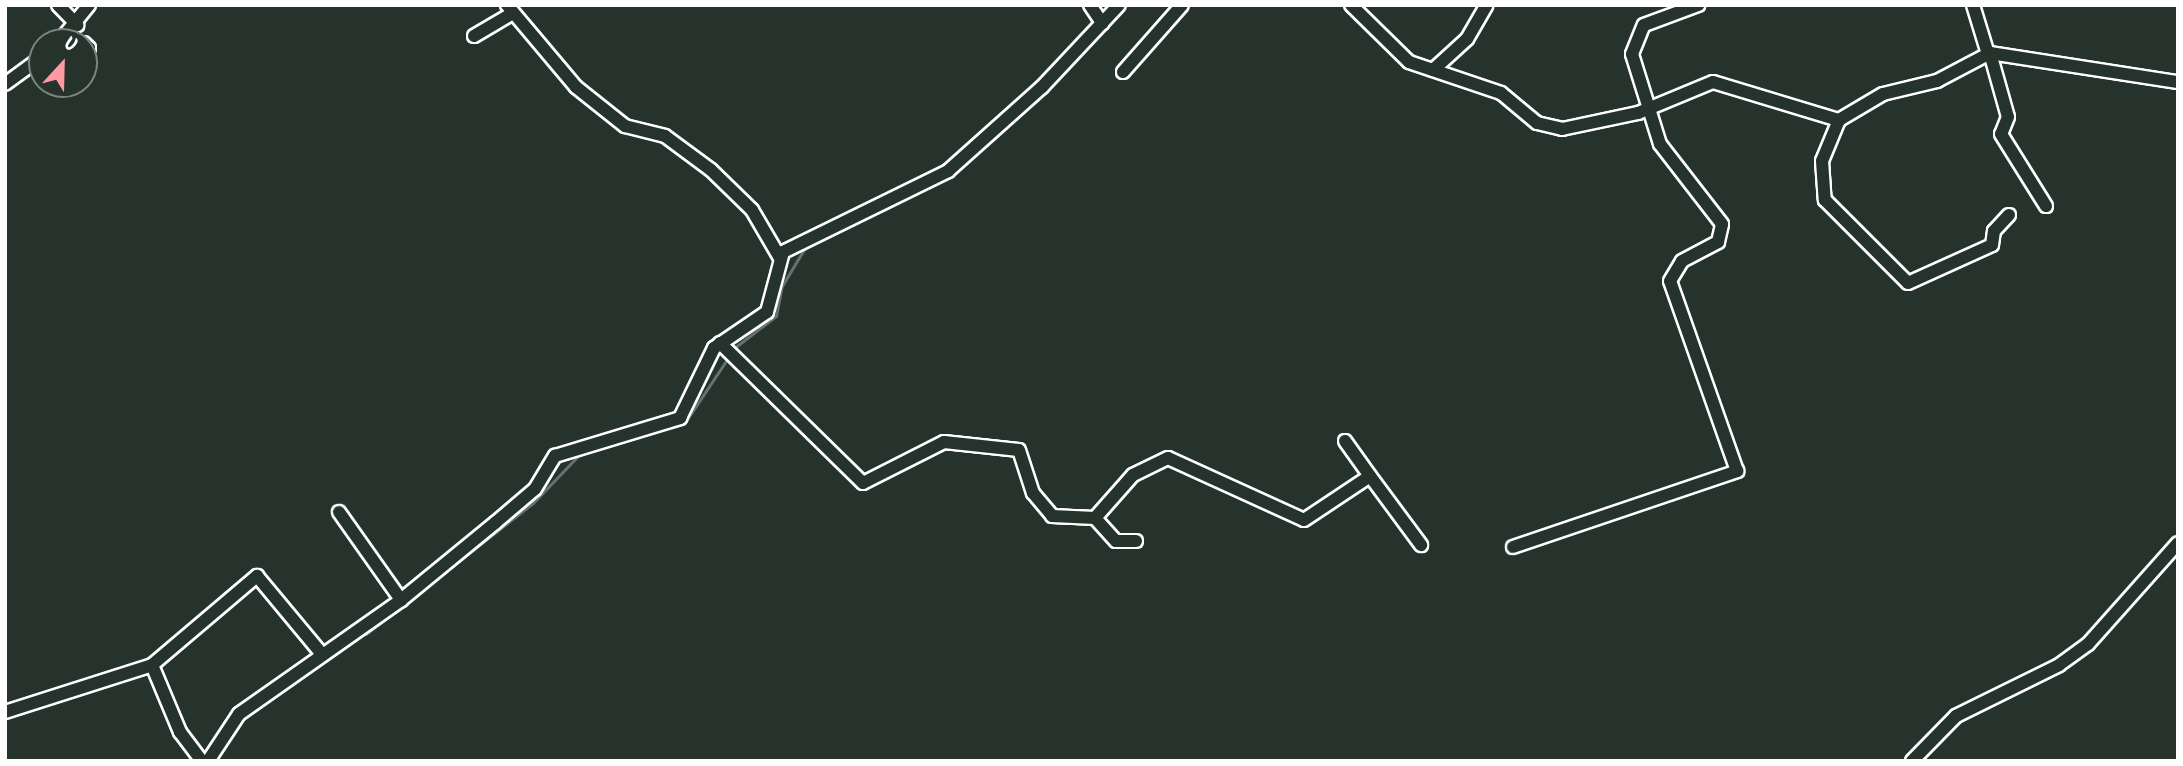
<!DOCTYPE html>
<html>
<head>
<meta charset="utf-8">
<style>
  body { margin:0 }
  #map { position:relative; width:2183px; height:766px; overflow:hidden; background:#26332d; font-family:Kalam,sans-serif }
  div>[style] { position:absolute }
  .stream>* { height:2.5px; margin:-1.25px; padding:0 1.25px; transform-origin:1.25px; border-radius:1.25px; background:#67706c }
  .roads { filter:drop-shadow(2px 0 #fff) drop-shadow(-2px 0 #fff) drop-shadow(0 2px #fff) drop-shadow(0 -2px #fff) }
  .minor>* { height:12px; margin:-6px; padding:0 6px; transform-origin:6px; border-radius:6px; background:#26332d }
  span { translate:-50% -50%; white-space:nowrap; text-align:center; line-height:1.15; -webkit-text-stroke:5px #26332d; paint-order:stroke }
  .frame { position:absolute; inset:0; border:7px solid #fff; pointer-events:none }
  .north { position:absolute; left:28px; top:28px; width:70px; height:70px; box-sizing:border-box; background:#26332d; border:2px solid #7d8581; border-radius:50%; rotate:22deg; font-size:19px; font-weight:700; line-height:28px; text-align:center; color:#fff }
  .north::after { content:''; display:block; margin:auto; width:24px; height:32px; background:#ff9aa2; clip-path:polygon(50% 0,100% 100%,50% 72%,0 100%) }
</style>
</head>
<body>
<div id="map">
  <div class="stream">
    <div style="left:953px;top:174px;width:91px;rotate:-41.9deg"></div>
    <div style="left:733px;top:349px;width:54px;rotate:-37.5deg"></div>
    <div style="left:776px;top:316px;width:31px;rotate:-79deg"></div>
    <div style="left:782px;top:286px;width:47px;rotate:-59deg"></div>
    <div style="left:603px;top:447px;width:84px;rotate:-15.9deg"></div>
    <div style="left:684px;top:424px;width:79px;rotate:-56.3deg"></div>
    <div style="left:366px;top:634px;width:212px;rotate:-38.1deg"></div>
    <div style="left:533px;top:503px;width:68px;rotate:-46.2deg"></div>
  </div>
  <div class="roads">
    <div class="minor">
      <div style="left:58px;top:5px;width:28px;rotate:46deg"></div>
      <div style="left:507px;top:5px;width:107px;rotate:49.9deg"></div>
      <div style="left:576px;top:87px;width:63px;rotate:38.5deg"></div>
      <div style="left:625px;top:126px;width:41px;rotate:14deg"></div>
      <div style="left:665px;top:136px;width:57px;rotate:36.5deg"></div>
      <div style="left:711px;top:170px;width:57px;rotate:44.3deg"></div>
      <div style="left:752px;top:210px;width:56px;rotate:59.7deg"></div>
      <div style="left:1090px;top:5px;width:22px;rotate:56deg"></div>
      <div style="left:1351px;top:5px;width:81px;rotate:44.5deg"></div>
      <div style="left:1409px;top:62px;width:97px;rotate:18.6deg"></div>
      <div style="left:1501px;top:93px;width:47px;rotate:39.8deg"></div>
      <div style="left:1537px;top:123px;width:26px;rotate:13deg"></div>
      <div style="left:1562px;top:129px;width:78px;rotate:-11.9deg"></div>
      <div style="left:1638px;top:113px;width:81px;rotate:-22.5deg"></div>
      <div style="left:1713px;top:82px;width:132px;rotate:16.8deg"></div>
      <div style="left:1839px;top:120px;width:51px;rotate:-30.6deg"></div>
      <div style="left:1883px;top:94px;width:56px;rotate:-13.5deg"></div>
      <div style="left:1937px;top:81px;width:60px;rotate:-27.8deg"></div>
      <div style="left:1990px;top:53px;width:190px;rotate:8.8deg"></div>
      <div style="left:1973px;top:5px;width:51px;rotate:73deg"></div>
      <div style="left:474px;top:36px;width:45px;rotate:-30.5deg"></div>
      <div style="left:59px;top:42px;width:48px;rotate:-51deg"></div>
      <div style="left:84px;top:43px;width:7px;rotate:45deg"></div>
      <div style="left:89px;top:48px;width:9px;rotate:122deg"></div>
      <div style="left:1990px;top:53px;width:66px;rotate:74.3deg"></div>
      <div style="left:2008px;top:117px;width:18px;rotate:112deg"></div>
      <div style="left:2001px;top:134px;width:85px;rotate:58deg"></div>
      <div style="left:1433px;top:70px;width:46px;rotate:-42.4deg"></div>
      <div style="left:1467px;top:39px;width:39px;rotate:-60deg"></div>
      <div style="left:1123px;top:72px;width:89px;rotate:-48.6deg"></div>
      <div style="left:5px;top:84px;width:46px;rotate:-36.1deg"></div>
      <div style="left:1839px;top:120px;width:44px;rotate:112.5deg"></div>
      <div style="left:1822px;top:161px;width:39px;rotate:86deg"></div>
      <div style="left:1825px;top:200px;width:117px;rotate:45deg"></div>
      <div style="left:1908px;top:283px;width:92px;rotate:-24.3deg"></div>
      <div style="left:1992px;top:245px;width:14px;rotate:-82deg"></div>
      <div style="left:1994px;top:231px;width:22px;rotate:-47deg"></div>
      <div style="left:720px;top:343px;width:200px;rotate:44.4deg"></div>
      <div style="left:863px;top:483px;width:91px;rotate:-26.8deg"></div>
      <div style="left:944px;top:442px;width:75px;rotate:6.1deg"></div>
      <div style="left:1019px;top:450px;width:45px;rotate:72deg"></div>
      <div style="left:1033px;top:493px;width:30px;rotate:50deg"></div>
      <div style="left:1052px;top:516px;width:43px;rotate:2.7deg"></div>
      <div style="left:1095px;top:518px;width:31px;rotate:48deg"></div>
      <div style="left:1116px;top:541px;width:20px"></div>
      <div style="left:1370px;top:476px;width:86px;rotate:53.5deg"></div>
      <div style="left:339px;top:512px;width:108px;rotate:54.8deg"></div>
      <div style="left:1095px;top:518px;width:57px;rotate:-48.5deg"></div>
      <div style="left:1133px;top:475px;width:39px;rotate:-26deg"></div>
      <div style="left:1168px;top:458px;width:149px;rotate:24.5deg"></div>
      <div style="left:1304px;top:520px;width:79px;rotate:-33.7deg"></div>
      <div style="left:1370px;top:476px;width:43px;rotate:-125.5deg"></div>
      <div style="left:1513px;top:547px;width:237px;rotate:-18.7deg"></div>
      <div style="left:1737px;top:471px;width:201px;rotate:-109.4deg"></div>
      <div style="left:1670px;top:281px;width:23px;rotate:-59deg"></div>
      <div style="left:1682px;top:261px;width:41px;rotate:-27.8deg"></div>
      <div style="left:1718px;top:242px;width:18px;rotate:-77deg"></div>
      <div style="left:1722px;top:224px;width:101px;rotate:-127.8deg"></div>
      <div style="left:1660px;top:144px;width:94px;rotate:-107.3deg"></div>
      <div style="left:1632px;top:54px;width:31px;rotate:-68deg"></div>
      <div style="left:1644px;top:25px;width:58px;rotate:-20.3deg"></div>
      <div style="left:152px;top:665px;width:73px;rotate:67.3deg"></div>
      <div style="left:180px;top:732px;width:36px;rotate:53deg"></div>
      <div style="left:5px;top:712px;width:154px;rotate:-17.7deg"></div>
      <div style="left:152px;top:665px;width:138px;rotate:-40.3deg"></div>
      <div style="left:257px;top:576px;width:100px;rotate:50.3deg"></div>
      <div style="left:208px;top:761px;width:56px;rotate:-56.6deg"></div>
      <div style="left:239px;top:714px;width:198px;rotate:-35.1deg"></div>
      <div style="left:401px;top:600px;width:122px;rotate:-39.3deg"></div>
      <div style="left:495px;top:523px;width:52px;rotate:-40.4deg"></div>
      <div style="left:535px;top:489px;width:39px;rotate:-59deg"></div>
      <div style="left:555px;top:456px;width:131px;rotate:-16.9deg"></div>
      <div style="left:680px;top:418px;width:78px;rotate:-64.1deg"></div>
      <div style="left:714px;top:348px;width:64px;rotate:-34.2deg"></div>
      <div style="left:767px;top:312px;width:62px;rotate:-75.1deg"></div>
      <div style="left:783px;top:252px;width:184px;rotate:-26.1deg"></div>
      <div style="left:948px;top:171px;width:126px;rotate:-41.8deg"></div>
      <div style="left:1042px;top:87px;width:112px;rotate:-46.8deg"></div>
      <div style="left:1912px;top:761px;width:63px;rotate:-45.6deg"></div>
      <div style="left:1956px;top:716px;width:115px;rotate:-26.3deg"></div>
      <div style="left:2059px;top:665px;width:36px;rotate:-36deg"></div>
      <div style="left:2088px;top:644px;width:135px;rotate:-48.3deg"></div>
    </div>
  </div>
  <div class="frame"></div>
  <div class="north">U</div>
</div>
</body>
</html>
